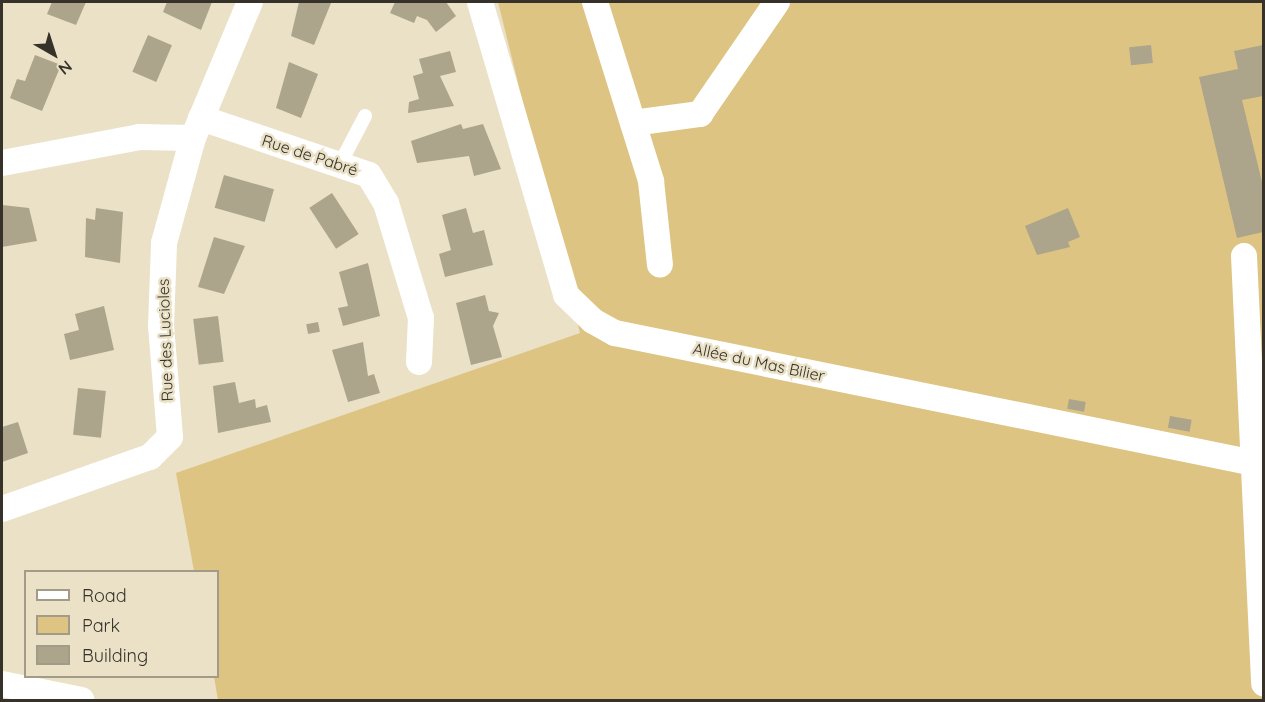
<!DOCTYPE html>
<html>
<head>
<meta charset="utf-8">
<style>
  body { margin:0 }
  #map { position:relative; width:1265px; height:702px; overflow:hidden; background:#eae1c7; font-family:Quicksand,sans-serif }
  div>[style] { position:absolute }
  .green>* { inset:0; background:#ddc482 }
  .building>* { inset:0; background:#ada48c; transform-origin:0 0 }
  .service>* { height:14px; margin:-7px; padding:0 7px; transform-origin:7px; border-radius:7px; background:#fff }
  .minor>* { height:26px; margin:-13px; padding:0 13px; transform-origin:13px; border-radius:13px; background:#fff }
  span { translate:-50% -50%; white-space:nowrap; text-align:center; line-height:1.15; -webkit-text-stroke:5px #eae1c7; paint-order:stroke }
  .street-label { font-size:16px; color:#363229 }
  .frame { position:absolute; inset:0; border:3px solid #363229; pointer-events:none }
  .legend { position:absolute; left:24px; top:570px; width:195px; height:108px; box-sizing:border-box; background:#eae1c7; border:2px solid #a29b88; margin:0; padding:8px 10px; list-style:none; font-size:18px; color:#363229 }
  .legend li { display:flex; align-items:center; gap:12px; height:30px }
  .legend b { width:30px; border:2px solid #a29b88 }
  .north { position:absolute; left:24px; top:24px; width:60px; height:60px; -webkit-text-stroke:4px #eae1c7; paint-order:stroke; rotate:141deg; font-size:16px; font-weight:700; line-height:24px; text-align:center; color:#363229 }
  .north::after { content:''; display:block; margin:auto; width:21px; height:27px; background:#363229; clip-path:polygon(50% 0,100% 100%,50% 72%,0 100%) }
</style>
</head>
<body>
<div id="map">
  <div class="green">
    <div style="clip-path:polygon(498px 2px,1263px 2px,1263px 700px,218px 700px,214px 677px,218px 572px,194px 571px,176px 473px,580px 333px)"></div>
  </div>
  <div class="building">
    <div style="clip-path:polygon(52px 2px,86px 2px,76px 25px,47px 14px)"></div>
    <div style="clip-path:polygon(167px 2px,212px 2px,201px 30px,163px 12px)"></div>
    <div style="clip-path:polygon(299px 2px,331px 3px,314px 45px,291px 36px)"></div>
    <div style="clip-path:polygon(395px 2px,446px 2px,456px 16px,436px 32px,427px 20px,417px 16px,414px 23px,390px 13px)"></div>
    <div style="left:148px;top:35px;width:26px;height:40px;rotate:23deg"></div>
    <div style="left:1151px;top:45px;width:18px;height:22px;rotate:84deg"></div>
    <div style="clip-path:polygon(1263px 45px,1263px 96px,1242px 100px,1263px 186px,1263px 232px,1237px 238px,1199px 77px,1238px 69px,1234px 51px)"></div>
    <div style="clip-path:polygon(450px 51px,456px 72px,440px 76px,454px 106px,408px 113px,409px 102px,419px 99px,413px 76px,423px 73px,419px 59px)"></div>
    <div style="clip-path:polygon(35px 55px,61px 65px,42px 111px,10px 98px,17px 79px,25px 81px)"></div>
    <div style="clip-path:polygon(289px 62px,318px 74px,301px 118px,276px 108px)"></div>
    <div style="clip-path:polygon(461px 124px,463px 129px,483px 124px,501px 169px,474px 176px,469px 156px,417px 163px,411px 141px)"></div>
    <div style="left:224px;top:175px;width:52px;height:34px;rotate:16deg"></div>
    <div style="left:332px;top:193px;width:49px;height:27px;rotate:57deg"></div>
    <div style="clip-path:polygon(2px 205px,29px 208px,37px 241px,2px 247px)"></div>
    <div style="clip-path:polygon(96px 208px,123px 212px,120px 263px,85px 257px,86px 218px,95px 220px)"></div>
    <div style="clip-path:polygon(466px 208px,473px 233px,484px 230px,493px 265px,445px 277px,439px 254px,451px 250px,442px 215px)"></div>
    <div style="clip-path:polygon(1068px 208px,1080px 237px,1068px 242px,1070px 247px,1037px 255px,1025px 226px)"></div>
    <div style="clip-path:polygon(214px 237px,245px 246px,224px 294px,198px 287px)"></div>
    <div style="clip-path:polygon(368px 263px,380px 316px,343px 326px,338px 308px,348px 306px,339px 272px)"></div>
    <div style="clip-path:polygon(485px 295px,489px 311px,499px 313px,493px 326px,502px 357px,471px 365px,456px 303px)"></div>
    <div style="clip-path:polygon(104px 306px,114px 350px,70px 360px,64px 334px,79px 330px,75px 314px)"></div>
    <div style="left:218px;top:316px;width:46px;height:25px;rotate:83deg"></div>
    <div style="left:318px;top:322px;width:10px;height:12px;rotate:79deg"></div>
    <div style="clip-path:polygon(363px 342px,368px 376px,374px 374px,380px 393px,348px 402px,332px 350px)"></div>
    <div style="clip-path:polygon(235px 382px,239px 403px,255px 399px,256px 408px,267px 405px,271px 422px,218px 433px,213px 386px)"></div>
    <div style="left:78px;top:388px;width:28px;height:47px;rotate:6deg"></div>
    <div style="left:1069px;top:399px;width:17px;height:10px;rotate:10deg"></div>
    <div style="left:1170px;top:416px;width:22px;height:12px;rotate:10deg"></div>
    <div style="clip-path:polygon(18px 422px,28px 453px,2px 462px,2px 427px)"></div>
  </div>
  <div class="service">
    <div style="left:341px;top:162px;width:52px;rotate:-62.4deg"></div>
  </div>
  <div class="minor">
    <div style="left:480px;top:2px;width:305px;rotate:73.6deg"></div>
    <div style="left:566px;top:295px;width:37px;rotate:44deg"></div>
    <div style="left:593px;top:321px;width:25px;rotate:29deg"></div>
    <div style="left:615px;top:333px;width:662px;rotate:11.5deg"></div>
    <div style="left:595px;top:2px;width:188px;rotate:72.6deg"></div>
    <div style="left:651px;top:181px;width:84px;rotate:83.9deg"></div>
    <div style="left:201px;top:118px;width:177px;rotate:18.7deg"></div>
    <div style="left:369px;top:175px;width:33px;rotate:59deg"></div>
    <div style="left:386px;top:203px;width:120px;rotate:73.1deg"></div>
    <div style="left:421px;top:318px;width:44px;rotate:92.6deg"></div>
    <div style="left:633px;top:123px;width:68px;rotate:-7.7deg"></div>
    <div style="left:700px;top:114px;width:136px;rotate:-55.5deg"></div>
    <div style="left:2px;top:163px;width:139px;rotate:-10.7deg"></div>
    <div style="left:139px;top:137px;width:54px;rotate:1.1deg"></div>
    <div style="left:1244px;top:256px;width:428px;rotate:87.3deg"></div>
    <div style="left:2px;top:509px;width:157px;rotate:-19.4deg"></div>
    <div style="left:150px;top:457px;width:28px;rotate:-45deg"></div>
    <div style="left:170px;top:437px;width:111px;rotate:-94.6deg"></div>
    <div style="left:161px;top:326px;width:83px;rotate:-87.9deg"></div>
    <div style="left:164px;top:243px;width:109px;rotate:-74.6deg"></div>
    <div style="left:193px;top:138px;width:147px;rotate:-67.3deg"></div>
    <div style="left:2px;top:684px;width:81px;rotate:11.4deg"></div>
  </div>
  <div class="street-label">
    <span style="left:310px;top:155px;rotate:18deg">Rue de Pabré</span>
    <span style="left:165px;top:340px;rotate:-92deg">Rue des Lucioles</span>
    <span style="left:759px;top:362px;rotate:12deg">Allée du Mas Bilier</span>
  </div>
  <div class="frame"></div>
  <ul class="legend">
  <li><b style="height:8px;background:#fff"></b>Road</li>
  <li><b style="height:16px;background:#ddc482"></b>Park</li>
  <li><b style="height:16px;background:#ada48c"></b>Building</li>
  </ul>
  <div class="north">N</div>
</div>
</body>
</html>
